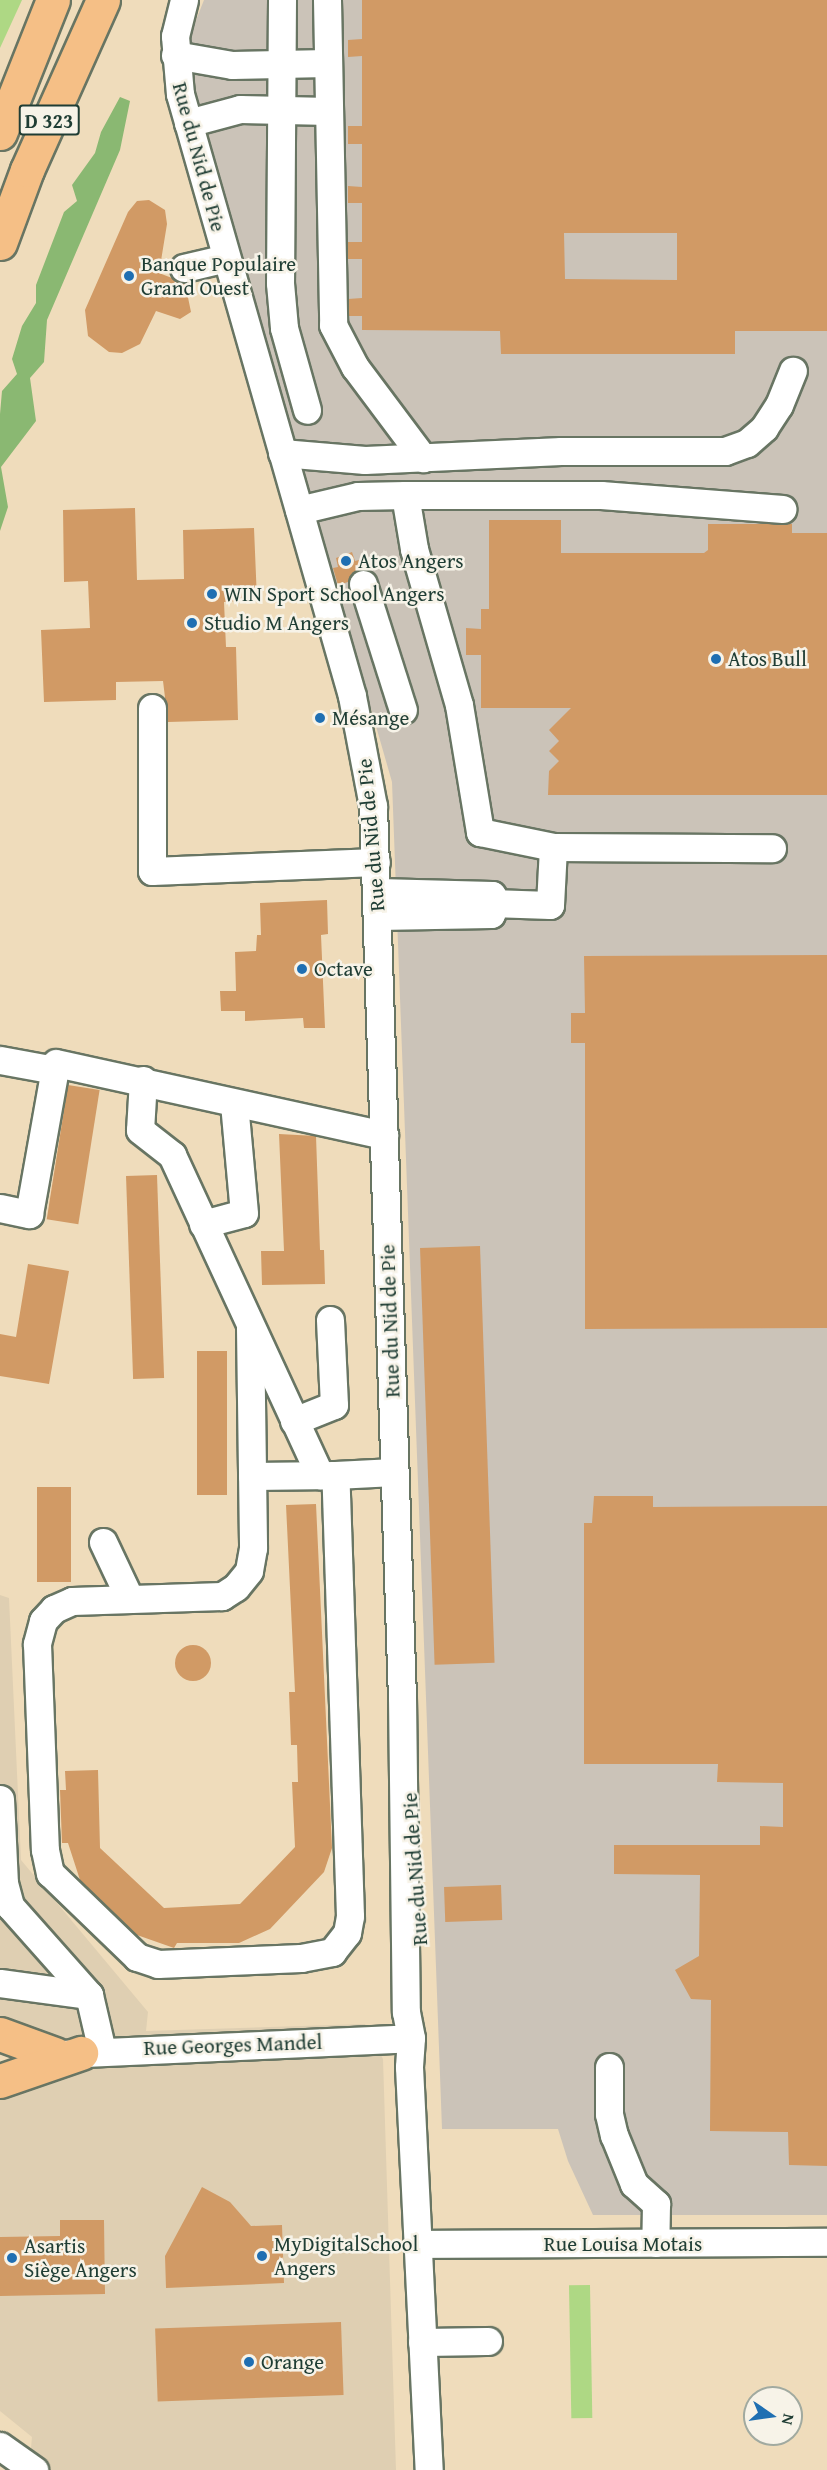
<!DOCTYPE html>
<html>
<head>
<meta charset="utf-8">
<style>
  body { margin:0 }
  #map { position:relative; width:827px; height:2470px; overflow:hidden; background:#efdcbb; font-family:"Gentium Book Plus",serif }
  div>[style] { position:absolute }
  .built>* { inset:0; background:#dfcfb2 }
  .industrial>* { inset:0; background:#cbc3b8 }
  .green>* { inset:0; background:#aed884; transform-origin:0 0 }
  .forest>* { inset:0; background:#8ab872 }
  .building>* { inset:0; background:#d19a65; transform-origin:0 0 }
  .round { border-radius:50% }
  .roads { filter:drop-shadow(2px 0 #687563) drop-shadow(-2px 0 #687563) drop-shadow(0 2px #687563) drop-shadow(0 -2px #687563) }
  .minor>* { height:27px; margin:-13.5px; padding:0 13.5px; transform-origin:13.5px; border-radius:13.5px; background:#fff }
  .highway>* { height:33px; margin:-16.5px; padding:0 16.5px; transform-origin:16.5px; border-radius:16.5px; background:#f5bf86 }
  .dots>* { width:16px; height:16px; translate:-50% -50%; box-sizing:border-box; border:3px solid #f7f3e8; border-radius:50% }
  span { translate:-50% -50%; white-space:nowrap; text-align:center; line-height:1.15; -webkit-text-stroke:5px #f7f3e8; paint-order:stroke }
  .shield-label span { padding:2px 4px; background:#f7f3e8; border:2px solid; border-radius:4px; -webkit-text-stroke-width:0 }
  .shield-label { font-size:20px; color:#1f3d34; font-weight:700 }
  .street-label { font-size:21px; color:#1f3d34 }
  .poi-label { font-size:21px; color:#1f3d34 }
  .left { translate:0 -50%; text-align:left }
  .north { position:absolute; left:743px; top:2386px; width:60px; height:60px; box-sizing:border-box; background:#f7f3e8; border:2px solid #a1aaa0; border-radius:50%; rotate:103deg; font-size:16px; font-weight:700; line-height:24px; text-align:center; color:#1f3d34 }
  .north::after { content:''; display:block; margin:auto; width:21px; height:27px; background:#1f6fb2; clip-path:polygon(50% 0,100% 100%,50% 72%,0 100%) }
</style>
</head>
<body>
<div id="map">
  <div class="built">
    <div style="clip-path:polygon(0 1595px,9px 1598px,21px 1860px,148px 2012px,146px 2031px,365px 2024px,383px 2059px,396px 2470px,29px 2470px,32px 2437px,0 2411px,0 2094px,58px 2078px,0 2022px)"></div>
  </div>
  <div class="industrial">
    <div style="clip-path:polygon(204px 0,827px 0,827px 2215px,593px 2215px,568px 2161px,558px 2129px,442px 2129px,392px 782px,183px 53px)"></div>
  </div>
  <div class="green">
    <div style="clip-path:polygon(0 0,22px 0,0 48px)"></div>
    <div style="left:590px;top:2285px;width:133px;height:21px;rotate:89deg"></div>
  </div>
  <div class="forest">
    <div style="clip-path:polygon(120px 97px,130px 101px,120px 150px,47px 320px,44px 362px,30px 378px,36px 421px,1px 467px,8px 507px,0 531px,0 414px,2px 391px,17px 374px,12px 359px,22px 326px,36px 303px,36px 285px,64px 212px,77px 201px,72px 185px,95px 153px,101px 132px)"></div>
  </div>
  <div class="building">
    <div style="clip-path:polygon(evenodd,362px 0,827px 0,827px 331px,735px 331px,735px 354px,501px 354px,500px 331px,362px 330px,362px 316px,349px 316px,348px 299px,362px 298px,362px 259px,348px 259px,348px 242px,362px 242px,362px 203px,348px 203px,348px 186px,362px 187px,362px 144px,348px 144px,348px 126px,362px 126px,362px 56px,348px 57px,348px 40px,362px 39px,362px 0,564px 233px,677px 233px,677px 280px,565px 279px,564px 233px)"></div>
    <div style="clip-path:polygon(149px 200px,165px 210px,167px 224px,159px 273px,185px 283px,191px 312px,180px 319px,156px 311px,140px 344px,122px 353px,109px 352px,88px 336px,85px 310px,128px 212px,137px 201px)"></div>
    <div style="clip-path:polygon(135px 508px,137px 580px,184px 579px,183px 530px,254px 528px,257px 600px,224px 602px,226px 647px,236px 647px,238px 720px,168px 722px,163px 681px,116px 682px,116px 700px,44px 702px,41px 630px,90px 628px,88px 581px,64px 582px,63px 510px)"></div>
    <div style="clip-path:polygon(489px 520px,561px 520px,561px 553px,704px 553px,708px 550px,708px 524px,792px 524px,792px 533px,827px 533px,827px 795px,548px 795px,549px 771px,559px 761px,549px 751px,559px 741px,549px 730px,571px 708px,481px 708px,481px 655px,466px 655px,466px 628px,481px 629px,481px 609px,489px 609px)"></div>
    <div style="clip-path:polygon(352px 552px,355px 561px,367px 558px,370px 571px,358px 569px,348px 582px,338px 585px,333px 568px,338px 567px,336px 558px)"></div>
    <div style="clip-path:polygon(327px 900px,328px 934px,321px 935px,325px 1028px,304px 1028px,303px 1018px,245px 1021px,245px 1011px,221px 1011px,220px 991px,236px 991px,235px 952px,256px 951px,257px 935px,261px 935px,260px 903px)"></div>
    <div style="clip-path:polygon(827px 955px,827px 1328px,585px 1329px,585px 1043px,571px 1043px,571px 1013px,585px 1013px,584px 956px)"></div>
    <div style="left:68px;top:1085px;width:32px;height:136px;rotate:9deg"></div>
    <div style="clip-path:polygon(279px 1134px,316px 1136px,320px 1250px,324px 1250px,325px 1284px,262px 1285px,261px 1251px,284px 1251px)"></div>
    <div style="left:157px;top:1175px;width:203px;height:31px;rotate:88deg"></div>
    <div style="left:480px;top:1246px;width:417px;height:60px;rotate:88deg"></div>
    <div style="clip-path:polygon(28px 1264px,69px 1271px,49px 1384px,0 1376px,0 1334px,16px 1337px)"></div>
    <div style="left:197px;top:1351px;width:30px;height:144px"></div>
    <div style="left:71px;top:1487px;width:95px;height:34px;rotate:90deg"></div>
    <div style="clip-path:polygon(594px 1496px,653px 1496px,653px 1507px,827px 1506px,827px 2166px,789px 2165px,788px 2132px,710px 2131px,711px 2000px,691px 1999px,675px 1970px,699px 1956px,700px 1875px,614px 1874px,614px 1845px,760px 1845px,760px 1826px,783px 1827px,783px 1783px,717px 1782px,718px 1764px,584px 1764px,584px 1523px,592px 1523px)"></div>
    <div style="clip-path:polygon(316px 1504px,332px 1848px,324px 1872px,270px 1929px,239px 1943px,177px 1943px,174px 1948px,137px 1935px,80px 1880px,68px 1843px,62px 1843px,60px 1790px,66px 1790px,65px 1771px,98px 1770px,100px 1848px,164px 1908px,240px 1904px,275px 1868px,295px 1847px,292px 1782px,298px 1782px,297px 1745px,291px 1745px,289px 1692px,295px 1692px,286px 1505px)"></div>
    <div class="round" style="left:175px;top:1645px;width:36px;height:36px"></div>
    <div style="left:501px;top:1885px;width:35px;height:57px;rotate:88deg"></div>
    <div style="clip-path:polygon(202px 2187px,230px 2202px,251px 2226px,282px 2225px,284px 2283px,166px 2288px,165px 2256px)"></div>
    <div style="clip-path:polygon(60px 2220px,104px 2220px,105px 2294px,0 2296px,0 2237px,60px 2236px)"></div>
    <div style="left:341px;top:2322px;width:73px;height:186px;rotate:88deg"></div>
  </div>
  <div class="roads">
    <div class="minor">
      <div style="left:184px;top:0;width:37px;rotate:104deg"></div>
      <div style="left:175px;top:36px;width:58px;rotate:85.1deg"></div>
      <div style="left:180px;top:94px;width:626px;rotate:74.05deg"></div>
      <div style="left:352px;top:696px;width:112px;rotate:79.2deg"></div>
      <div style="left:373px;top:806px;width:891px;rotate:88.14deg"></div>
      <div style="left:402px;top:1697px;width:315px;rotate:89.3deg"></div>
      <div style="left:406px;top:2012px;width:26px;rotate:79deg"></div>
      <div style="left:411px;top:2038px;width:29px;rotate:94deg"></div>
      <div style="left:409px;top:2067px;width:403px;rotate:87.2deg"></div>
      <div style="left:282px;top:0;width:283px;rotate:90.4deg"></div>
      <div style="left:280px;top:283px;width:45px;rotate:84.9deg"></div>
      <div style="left:284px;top:328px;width:85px;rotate:74.3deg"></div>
      <div style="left:327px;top:0;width:325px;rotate:88.9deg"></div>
      <div style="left:333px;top:325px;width:47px;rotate:62.4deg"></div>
      <div style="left:355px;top:367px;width:114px;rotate:53.2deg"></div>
      <div style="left:175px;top:55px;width:58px;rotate:10deg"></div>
      <div style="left:232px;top:65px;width:95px;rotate:-1.2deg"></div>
      <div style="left:188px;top:123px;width:54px;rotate:-15.1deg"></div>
      <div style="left:240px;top:109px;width:89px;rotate:1.3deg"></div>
      <div style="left:184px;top:268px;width:43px;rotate:-13.4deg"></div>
      <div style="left:282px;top:453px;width:83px;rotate:4.8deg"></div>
      <div style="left:365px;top:460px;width:196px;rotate:-2.6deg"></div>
      <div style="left:561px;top:451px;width:164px"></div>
      <div style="left:725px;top:451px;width:23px;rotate:-20deg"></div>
      <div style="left:747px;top:443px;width:23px;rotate:-41deg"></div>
      <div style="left:764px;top:428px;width:27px;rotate:-57deg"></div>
      <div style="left:779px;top:405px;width:37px;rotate:-68deg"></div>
      <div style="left:405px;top:495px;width:196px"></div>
      <div style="left:601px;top:495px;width:182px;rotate:4.4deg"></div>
      <div style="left:299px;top:510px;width:61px;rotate:-13.3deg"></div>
      <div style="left:358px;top:496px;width:47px;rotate:-1.2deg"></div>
      <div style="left:405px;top:495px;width:55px;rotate:80.5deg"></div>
      <div style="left:414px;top:549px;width:162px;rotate:73.9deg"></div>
      <div style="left:459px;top:705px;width:129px;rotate:80.6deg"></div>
      <div style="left:480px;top:832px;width:75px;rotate:11.6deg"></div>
      <div style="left:553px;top:847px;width:219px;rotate:0.3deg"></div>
      <div style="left:363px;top:584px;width:132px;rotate:72.4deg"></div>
      <div style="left:152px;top:708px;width:163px;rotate:90deg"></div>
      <div style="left:152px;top:871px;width:224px;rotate:-2.3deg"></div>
      <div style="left:378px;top:892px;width:114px;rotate:1.5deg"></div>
      <div style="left:492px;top:895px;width:19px;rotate:93deg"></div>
      <div style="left:491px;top:914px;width:113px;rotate:179deg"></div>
      <div style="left:491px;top:903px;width:59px;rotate:1.9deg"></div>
      <div style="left:550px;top:905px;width:58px;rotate:-87deg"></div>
      <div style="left:0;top:1060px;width:56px;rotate:10.3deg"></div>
      <div style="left:143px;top:1080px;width:50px;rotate:93.4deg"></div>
      <div style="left:140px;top:1130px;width:41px;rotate:38deg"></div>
      <div style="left:172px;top:1155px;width:353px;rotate:65.2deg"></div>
      <div style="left:0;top:1208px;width:30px;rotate:12deg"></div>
      <div style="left:29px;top:1214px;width:153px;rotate:-79.9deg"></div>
      <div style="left:56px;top:1063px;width:336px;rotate:12.4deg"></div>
      <div style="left:203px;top:1224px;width:42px;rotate:-15deg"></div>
      <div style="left:244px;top:1213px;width:110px;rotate:-95.2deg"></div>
      <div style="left:250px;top:1328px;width:220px;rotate:89.2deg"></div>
      <div style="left:253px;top:1548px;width:23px;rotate:100deg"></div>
      <div style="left:249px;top:1571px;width:21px;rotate:129deg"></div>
      <div style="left:236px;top:1587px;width:17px;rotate:147deg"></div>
      <div style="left:222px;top:1596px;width:150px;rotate:178.1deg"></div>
      <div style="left:72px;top:1601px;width:20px;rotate:156deg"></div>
      <div style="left:54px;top:1609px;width:16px;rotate:133deg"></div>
      <div style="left:43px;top:1621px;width:24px;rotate:105deg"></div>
      <div style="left:37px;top:1644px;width:206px;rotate:87.8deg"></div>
      <div style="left:45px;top:1850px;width:24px;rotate:78deg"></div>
      <div style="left:50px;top:1873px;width:121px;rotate:44deg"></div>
      <div style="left:137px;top:1957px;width:22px;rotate:18deg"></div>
      <div style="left:158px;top:1964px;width:143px;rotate:-2.4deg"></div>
      <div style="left:301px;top:1958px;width:32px;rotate:-11deg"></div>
      <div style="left:332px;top:1952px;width:24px;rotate:-52deg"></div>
      <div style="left:347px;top:1933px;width:17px;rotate:-80deg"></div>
      <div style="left:350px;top:1916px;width:441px;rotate:-91.9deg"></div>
      <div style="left:335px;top:1475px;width:59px;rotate:-2.9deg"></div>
      <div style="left:294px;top:1421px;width:43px;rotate:-21.8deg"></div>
      <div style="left:334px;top:1405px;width:85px;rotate:-92.7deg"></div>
      <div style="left:252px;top:1476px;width:82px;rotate:-0.7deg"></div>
      <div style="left:103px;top:1542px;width:63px;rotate:64.7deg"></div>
      <div style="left:0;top:1799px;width:84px;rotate:87.3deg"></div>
      <div style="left:4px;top:1883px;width:24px;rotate:75deg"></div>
      <div style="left:10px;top:1906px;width:119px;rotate:48.4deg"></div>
      <div style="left:0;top:1983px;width:90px;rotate:7.7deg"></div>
      <div style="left:89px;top:1995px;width:57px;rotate:76.9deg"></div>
      <div style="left:62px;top:2054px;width:349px;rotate:-2.6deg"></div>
      <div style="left:609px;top:2067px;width:47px;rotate:90deg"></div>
      <div style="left:609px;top:2114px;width:22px;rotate:77deg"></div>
      <div style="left:614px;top:2135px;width:53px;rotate:67.8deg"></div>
      <div style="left:634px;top:2184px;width:30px;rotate:42deg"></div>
      <div style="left:656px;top:2204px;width:39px;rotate:91deg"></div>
      <div style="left:419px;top:2244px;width:408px;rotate:-0.3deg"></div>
      <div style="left:422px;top:2342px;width:66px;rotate:-0.9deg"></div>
      <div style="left:0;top:2446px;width:42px;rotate:35.2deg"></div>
    </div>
    <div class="highway">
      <div style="left:0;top:133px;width:143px;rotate:-68.3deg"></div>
      <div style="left:0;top:243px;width:78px;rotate:-69.7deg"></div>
      <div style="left:27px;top:170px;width:186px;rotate:-65.9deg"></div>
      <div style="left:0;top:2034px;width:59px;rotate:20deg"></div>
      <div style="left:0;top:2081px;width:86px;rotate:-19.1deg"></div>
    </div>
  </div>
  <div class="dots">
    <div style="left:129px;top:276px;background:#1f6fb2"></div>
    <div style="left:346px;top:561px;background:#1f6fb2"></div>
    <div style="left:212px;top:594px;background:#1f6fb2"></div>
    <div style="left:192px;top:623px;background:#1f6fb2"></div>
    <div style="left:716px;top:659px;background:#1f6fb2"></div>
    <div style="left:320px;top:718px;background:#1f6fb2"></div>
    <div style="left:302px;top:969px;background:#1f6fb2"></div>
    <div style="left:262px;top:2256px;background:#1f6fb2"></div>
    <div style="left:12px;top:2258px;background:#1f6fb2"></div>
    <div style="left:249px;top:2362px;background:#1f6fb2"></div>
  </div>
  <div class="shield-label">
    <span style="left:49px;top:120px">D 323</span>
  </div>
  <div class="street-label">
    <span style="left:199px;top:157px;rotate:75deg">Rue du Nid de Pie</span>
    <span style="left:371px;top:835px;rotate:-95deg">Rue du Nid de Pie</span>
    <span style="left:390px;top:1321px;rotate:-92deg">Rue du Nid de Pie</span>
    <span style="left:415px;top:1869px;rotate:-94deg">Rue du Nid de Pie</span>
    <span style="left:233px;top:2045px;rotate:-2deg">Rue Georges Mandel</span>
    <span style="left:623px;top:2244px">Rue Louisa Motais</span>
  </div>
  <div class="poi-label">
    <span class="left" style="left:141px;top:276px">Banque Populaire<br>Grand Ouest</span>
    <span class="left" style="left:358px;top:561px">Atos Angers</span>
    <span class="left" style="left:224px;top:594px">WIN Sport School Angers</span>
    <span class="left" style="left:204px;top:623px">Studio M Angers</span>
    <span class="left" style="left:728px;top:659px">Atos Bull</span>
    <span class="left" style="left:332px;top:718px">Mésange</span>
    <span class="left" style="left:314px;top:969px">Octave</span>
    <span class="left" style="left:274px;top:2256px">MyDigitalSchool<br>Angers</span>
    <span class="left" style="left:24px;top:2258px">Asartis<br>Siège Angers</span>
    <span class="left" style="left:261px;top:2362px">Orange</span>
  </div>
  <div class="north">N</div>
</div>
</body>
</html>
